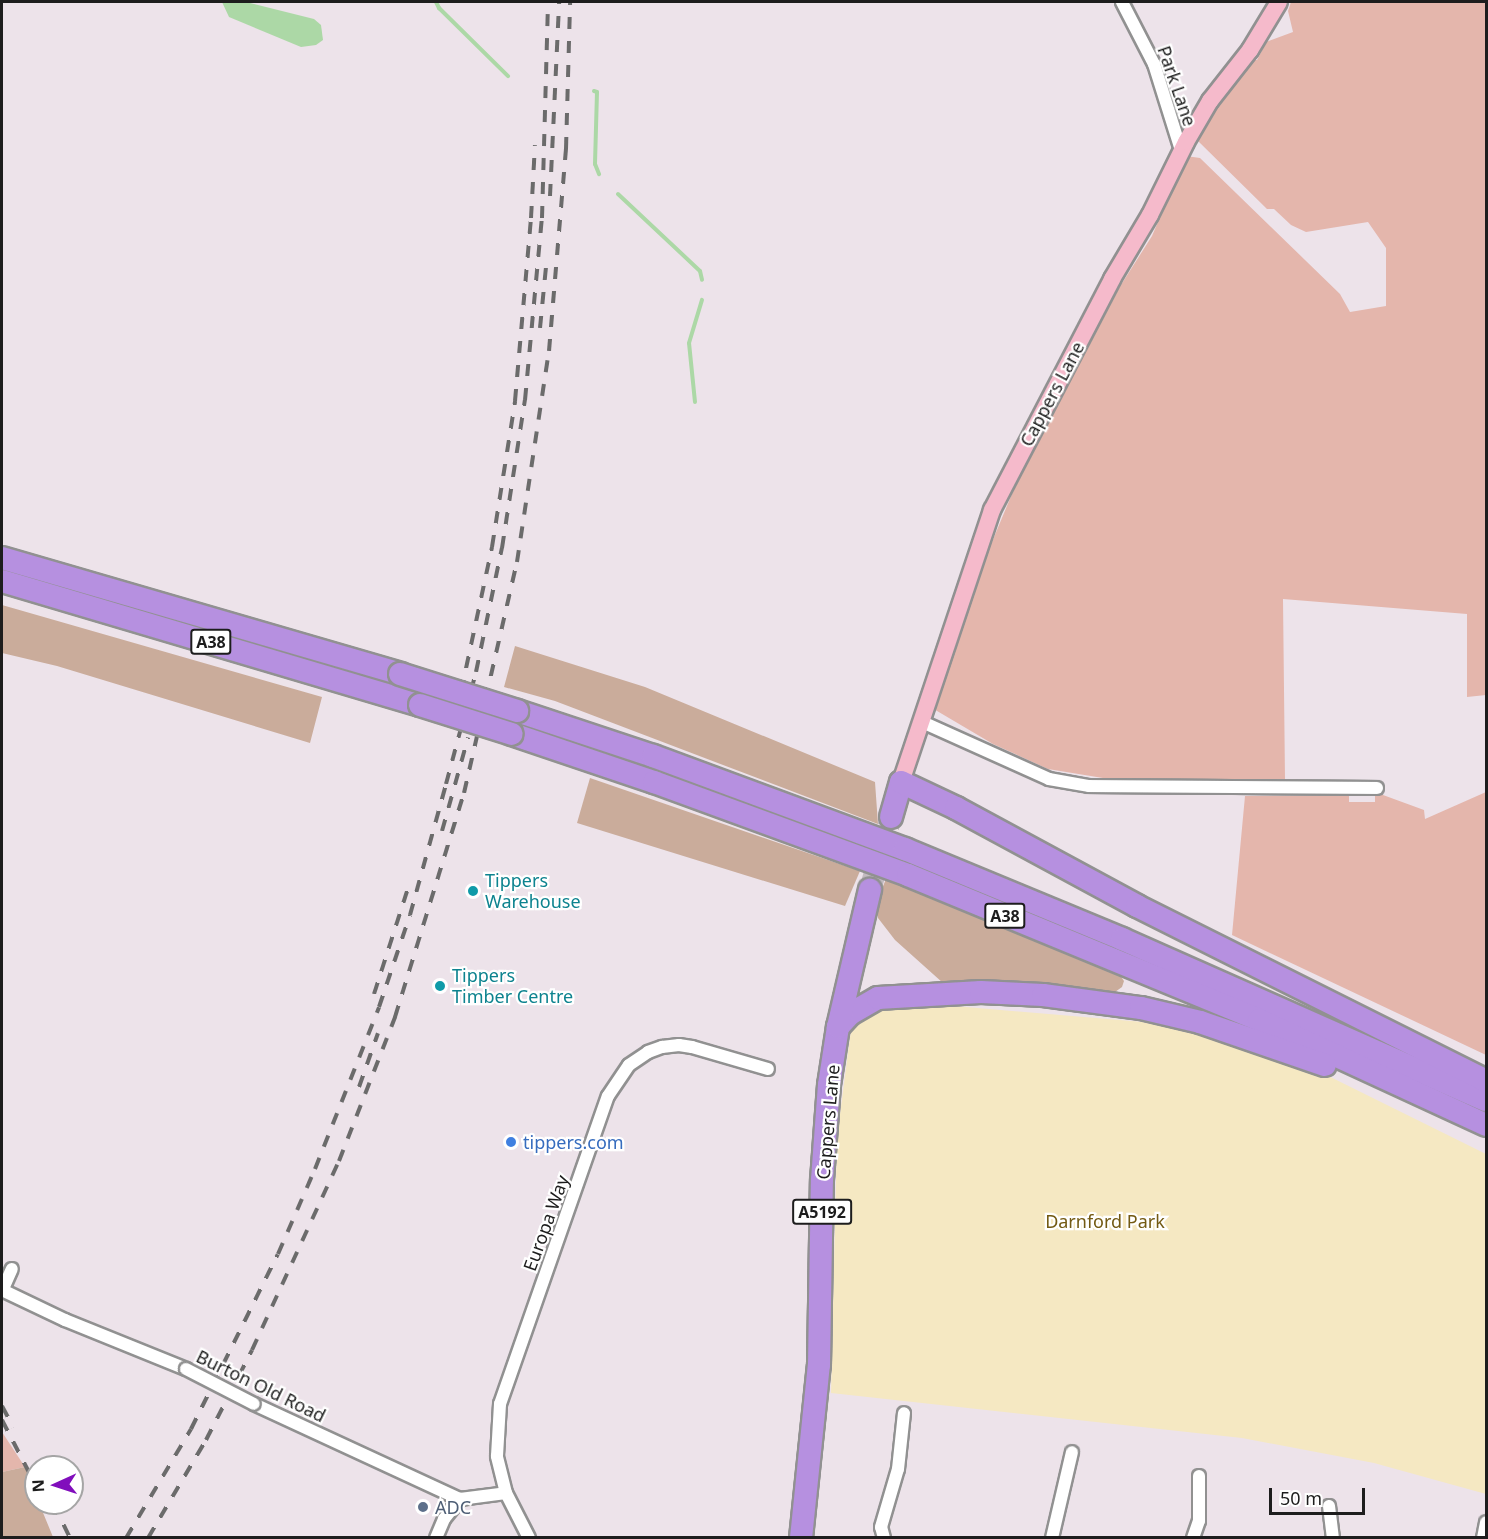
<!DOCTYPE html>
<html>
<head>
<meta charset="utf-8">
<style>
  body { margin:0 }
  #map { position:relative; width:1488px; height:1539px; overflow:hidden; background:#ede3ea; font-family:"Noto Sans",sans-serif }
  div>[style] { position:absolute }
  .grass>* { inset:0; background:#e4b6ac }
  .forest>* { inset:0; background:#caac9b }
  .park>* { inset:0; background:#f5e8c2 }
  .water>* { inset:0; background:#acd8a6 }
  .stream>* { height:4px; margin:-2px; padding:0 2px; transform-origin:2px; border-radius:2px; background:#acd8a6 }
  .highway-tunnel>* { height:22px; margin-top:-11px; transform-origin:0; background:repeating-linear-gradient(90deg,#c3bbc1 0 22px,transparent 0 33px) }
  .roads { filter:drop-shadow(2px 0 #919191) drop-shadow(-2px 0 #919191) drop-shadow(0 2px #919191) drop-shadow(0 -2px #919191) }
  .street>* { height:12px; margin:-6px; padding:0 6px; transform-origin:6px; border-radius:6px; background:#fff }
  .secondary>* { height:16px; margin:-8px; padding:0 8px; transform-origin:8px; border-radius:8px; background:#f5bacb }
  .highway>* { height:22px; margin:-11px; padding:0 11px; transform-origin:11px; border-radius:11px; background:#b690e0 }
  .rail>* { height:4px; margin-top:-2px; transform-origin:0; background:repeating-linear-gradient(90deg,#6b6b6b 0 12px,transparent 0 24px) }
  .bridges { filter:drop-shadow(2px 0 #919191) drop-shadow(-2px 0 #919191) drop-shadow(0 2px #919191) drop-shadow(0 -2px #919191) }
  .street-bridge>* { height:12px; margin:-6px; padding:0 6px; transform-origin:6px; border-radius:6px; background:#fff }
  .highway-bridge>* { height:22px; margin:-11px; padding:0 11px; transform-origin:11px; border-radius:11px; background:#b690e0 }
  .dots>* { width:16px; height:16px; translate:-50% -50%; box-sizing:border-box; border:3px solid #fff; border-radius:50% }
  span { translate:-50% -50%; white-space:nowrap; text-align:center; line-height:1.15; -webkit-text-stroke:4.5px #fff; paint-order:stroke }
  .shield-label span { padding:2px 4px; background:#fff; border:2px solid; border-radius:4px; -webkit-text-stroke-width:0 }
  .shield-label { font-size:16px; color:#1d1d1d; font-weight:700 }
  .street-label { font-size:18px; color:#1d1d1d }
  .culture-label { font-size:18px; color:#0d838f }
  .left { translate:0 -50%; text-align:left }
  .shop-label { font-size:18px; color:#366cbe }
  .park-label { font-size:18px; color:#735a13 }
  .service-label { font-size:18px; color:#4e5e75 }
  .frame { position:absolute; inset:0; border:3px solid #1d1d1d; pointer-events:none }
  .north { position:absolute; left:24px; top:1455px; width:60px; height:60px; box-sizing:border-box; background:#fff; border:2px solid #a5a5a5; border-radius:50%; rotate:267deg; font-size:16px; font-weight:700; line-height:24px; text-align:center; color:#1d1d1d }
  .north::after { content:''; display:block; margin:auto; width:21px; height:27px; background:#810ebc; clip-path:polygon(50% 0,100% 100%,50% 72%,0 100%) }
  .scale { position:absolute; left:1269px; top:1488px; width:96px; height:27px; box-sizing:border-box; border:3px solid #1d1d1d; border-top:0; padding-left:8px; font-size:18px; line-height:21px; white-space:nowrap; color:#1d1d1d; -webkit-text-stroke:4px #fff; paint-order:stroke }
</style>
</head>
<body>
<div id="map">
  <div class="grass">
    <div style="clip-path:polygon(1291px 2px,1486px 2px,1486px 695px,1467px 697px,1467px 614px,1283px 599px,1285px 779px,1109px 779px,1048px 769px,993px 744px,932px 708px,982px 566px,1019px 477px,1100px 318px,1152px 236px,1186px 156px,1200px 158px,1340px 294px,1350px 312px,1386px 306px,1386px 248px,1368px 222px,1306px 232px,1291px 225px,1274px 209px,1267px 209px,1198px 141px,1223px 96px,1251px 60px,1257px 60px,1266px 42px,1293px 32px,1288px 11px)"></div>
    <div style="clip-path:polygon(1486px 792px,1486px 1055px,1232px 935px,1245px 796px,1349px 796px,1349px 802px,1375px 802px,1375px 795px,1383px 795px,1424px 810px,1425px 819px)"></div>
    <div style="clip-path:polygon(2px 1432px,25px 1467px,2px 1472px)"></div>
  </div>
  <div class="forest">
    <div style="clip-path:polygon(2px 605px,322px 697px,310px 743px,57px 666px,2px 653px)"></div>
    <div style="clip-path:polygon(515px 646px,645px 687px,875px 782px,878px 824px,555px 701px,504px 687px)"></div>
    <div style="clip-path:polygon(590px 778px,860px 871px,845px 906px,577px 823px)"></div>
    <div style="clip-path:polygon(886px 879px,1108px 968px,1119px 974px,1124px 981px,1122px 987px,1115px 992px,994px 981px,943px 983px,895px 940px,878px 918px,877px 901px)"></div>
    <div style="clip-path:polygon(25px 1467px,36px 1494px,36px 1503px,39px 1503px,53px 1537px,2px 1537px,2px 1472px)"></div>
  </div>
  <div class="park">
    <div style="clip-path:polygon(931px 1004px,1143px 1022px,1288px 1056px,1486px 1154px,1486px 1494px,1374px 1463px,1242px 1438px,831px 1393px,837px 1137px,851px 1030px,861px 1016px,884px 1007px)"></div>
  </div>
  <div class="water">
    <div style="clip-path:polygon(222px 2px,246px 2px,314px 19px,321px 25px,323px 40px,316px 45px,301px 47px,229px 17px)"></div>
  </div>
  <div class="stream">
    <div style="left:436px;top:2px;width:7px;rotate:63deg"></div>
    <div style="left:439px;top:8px;width:97px;rotate:44.6deg"></div>
    <div style="left:594px;top:91px;width:3px;rotate:18deg"></div>
    <div style="left:597px;top:92px;width:72px;rotate:91.6deg"></div>
    <div style="left:595px;top:164px;width:11px;rotate:68deg"></div>
    <div style="left:618px;top:194px;width:112px;rotate:43.2deg"></div>
    <div style="left:700px;top:271px;width:9px;rotate:77deg"></div>
    <div style="left:695px;top:402px;width:59px;rotate:-95.8deg"></div>
    <div style="left:689px;top:343px;width:45px;rotate:-73.2deg"></div>
  </div>
  <div class="highway-tunnel">
    <div style="left:870px;top:890px;width:76px;rotate:-74deg"></div>
  </div>
  <div class="roads">
    <div class="street">
      <div style="left:1122px;top:2px;width:70px;rotate:62.7deg"></div>
      <div style="left:1154px;top:64px;width:90px;rotate:72.6deg"></div>
      <div style="left:920px;top:721px;width:141px;rotate:24.2deg"></div>
      <div style="left:1049px;top:779px;width:41px;rotate:9.9deg"></div>
      <div style="left:1089px;top:786px;width:288px;rotate:0.4deg"></div>
      <div style="left:2px;top:1290px;width:70px;rotate:25.5deg"></div>
      <div style="left:65px;top:1320px;width:131px;rotate:22deg"></div>
      <div style="left:2px;top:1291px;width:24px;rotate:-66deg"></div>
      <div style="left:254px;top:1404px;width:227px;rotate:24.8deg"></div>
      <div style="left:460px;top:1499px;width:46px;rotate:-7.4deg"></div>
      <div style="left:1329px;top:1506px;width:32px;rotate:83deg"></div>
      <div style="left:436px;top:1538px;width:21px;rotate:-67deg"></div>
      <div style="left:444px;top:1519px;width:26px;rotate:-51deg"></div>
      <div style="left:529px;top:1538px;width:51px;rotate:-117.1deg"></div>
      <div style="left:506px;top:1493px;width:38px;rotate:-104deg"></div>
      <div style="left:497px;top:1456px;width:52px;rotate:-86.7deg"></div>
      <div style="left:500px;top:1404px;width:326px;rotate:-70.7deg"></div>
      <div style="left:608px;top:1096px;width:37px;rotate:-56deg"></div>
      <div style="left:629px;top:1065px;width:23px;rotate:-34deg"></div>
      <div style="left:648px;top:1052px;width:15px;rotate:-20deg"></div>
      <div style="left:662px;top:1047px;width:17px;rotate:-7deg"></div>
      <div style="left:679px;top:1045px;width:13px;rotate:9deg"></div>
      <div style="left:692px;top:1047px;width:79px;rotate:16.1deg"></div>
      <div style="left:884px;top:1538px;width:11px;rotate:-105deg"></div>
      <div style="left:881px;top:1527px;width:60px;rotate:-73.7deg"></div>
      <div style="left:898px;top:1469px;width:56px;rotate:-83.9deg"></div>
      <div style="left:1052px;top:1538px;width:88px;rotate:-76.9deg"></div>
      <div style="left:1193px;top:1538px;width:18px;rotate:-71deg"></div>
      <div style="left:1199px;top:1521px;width:45px;rotate:-90deg"></div>
      <div style="left:1483px;top:1538px;width:16px;rotate:-79deg"></div>
    </div>
    <div class="secondary">
      <div style="left:901px;top:782px;width:287px;rotate:-71.5deg"></div>
      <div style="left:992px;top:510px;width:260px;rotate:-62.5deg"></div>
      <div style="left:1112px;top:279px;width:74px;rotate:-59.3deg"></div>
      <div style="left:1150px;top:215px;width:81px;rotate:-63.7deg"></div>
      <div style="left:1186px;top:142px;width:48px;rotate:-59.7deg"></div>
      <div style="left:1210px;top:101px;width:65px;rotate:-51.9deg"></div>
      <div style="left:1250px;top:50px;width:56px;rotate:-58.9deg"></div>
    </div>
    <div class="highway">
      <div style="left:2px;top:558px;width:415px;rotate:16.2deg"></div>
      <div style="left:2px;top:581px;width:436px;rotate:16.5deg"></div>
      <div style="left:517px;top:711px;width:143px;rotate:18.3deg"></div>
      <div style="left:653px;top:756px;width:269px;rotate:20.3deg"></div>
      <div style="left:905px;top:849px;width:235px;rotate:22.5deg"></div>
      <div style="left:1122px;top:939px;width:398px;rotate:23.9deg"></div>
      <div style="left:512px;top:734px;width:150px;rotate:18.7deg"></div>
      <div style="left:654px;top:782px;width:270px;rotate:20.1deg"></div>
      <div style="left:908px;top:875px;width:380px;rotate:22.4deg"></div>
      <div style="left:1259px;top:1020px;width:250px;rotate:24.8deg"></div>
      <div style="left:891px;top:817px;width:36px;rotate:-74deg"></div>
      <div style="left:901px;top:782px;width:61px;rotate:25.3deg"></div>
      <div style="left:956px;top:808px;width:206px;rotate:28.4deg"></div>
      <div style="left:1137px;top:906px;width:390px;rotate:26.6deg"></div>
      <div style="left:838px;top:1027px;width:18px;rotate:-47deg"></div>
      <div style="left:850px;top:1014px;width:32px;rotate:-30deg"></div>
      <div style="left:878px;top:998px;width:103px;rotate:-3.3deg"></div>
      <div style="left:981px;top:992px;width:62px;rotate:2.8deg"></div>
      <div style="left:1043px;top:995px;width:99px;rotate:7.6deg"></div>
      <div style="left:1141px;top:1008px;width:61px;rotate:13.3deg"></div>
      <div style="left:1200px;top:1022px;width:132px;rotate:19deg"></div>
      <div style="left:801px;top:1538px;width:174px;rotate:-84.1deg"></div>
      <div style="left:819px;top:1365px;width:185px;rotate:-89.1deg"></div>
      <div style="left:822px;top:1180px;width:95px;rotate:-85.8deg"></div>
      <div style="left:829px;top:1085px;width:59px;rotate:-81.2deg"></div>
      <div style="left:838px;top:1027px;width:141px;rotate:-76.9deg"></div>
    </div>
  </div>
  <div class="rail">
    <div style="left:550px;top:196px;width:194px;rotate:-87.3deg"></div>
    <div style="left:540px;top:328px;width:72px;rotate:-84.4deg"></div>
    <div style="left:456px;top:715px;width:172px;rotate:-77.9deg"></div>
    <div style="left:492px;top:547px;width:148px;rotate:-81deg"></div>
    <div style="left:515px;top:401px;width:184px;rotate:-85deg"></div>
    <div style="left:531px;top:218px;width:73px;rotate:-86.9deg"></div>
    <div style="left:442px;top:831px;width:97px;rotate:-74.4deg"></div>
    <div style="left:374px;top:994px;width:111px;rotate:-72.2deg"></div>
    <div style="left:359px;top:1087px;width:57px;rotate:-70.6deg"></div>
    <div style="left:2px;top:1406px;width:24px;rotate:62deg"></div>
    <div style="left:2px;top:1420px;width:74px;rotate:62.7deg"></div>
    <div style="left:53px;top:1503px;width:39px;rotate:64deg"></div>
    <div style="left:126px;top:1538px;width:127px;rotate:-59.2deg"></div>
    <div style="left:191px;top:1429px;width:195px;rotate:-63.6deg"></div>
    <div style="left:278px;top:1254px;width:93px;rotate:-66.5deg"></div>
    <div style="left:315px;top:1169px;width:174px;rotate:-68.4deg"></div>
    <div style="left:379px;top:1007px;width:97px;rotate:-71.4deg"></div>
    <div style="left:410px;top:915px;width:136px;rotate:-74.6deg"></div>
    <div style="left:446px;top:784px;width:116px;rotate:-75deg"></div>
    <div style="left:476px;top:672px;width:127px;rotate:-78.2deg"></div>
    <div style="left:502px;top:548px;width:150px;rotate:-81.2deg"></div>
    <div style="left:525px;top:400px;width:183px;rotate:-84.7deg"></div>
    <div style="left:542px;top:218px;width:216px;rotate:-88.4deg"></div>
    <div style="left:148px;top:1538px;width:114px;rotate:-59.4deg"></div>
    <div style="left:206px;top:1440px;width:101px;rotate:-62.9deg"></div>
    <div style="left:252px;top:1350px;width:208px;rotate:-65.3deg"></div>
    <div style="left:339px;top:1161px;width:155px;rotate:-68.7deg"></div>
    <div style="left:395px;top:1017px;width:234px;rotate:-72.9deg"></div>
    <div style="left:464px;top:793px;width:237px;rotate:-77.1deg"></div>
    <div style="left:517px;top:562px;width:213px;rotate:-81.4deg"></div>
    <div style="left:549px;top:351px;width:203px;rotate:-85.2deg"></div>
    <div style="left:566px;top:149px;width:147px;rotate:-88.4deg"></div>
  </div>
  <div class="bridges">
    <div class="street-bridge">
      <div style="left:186px;top:1369px;width:76px;rotate:27.2deg"></div>
    </div>
    <div class="highway-bridge">
      <div style="left:400px;top:674px;width:123px;rotate:17.5deg"></div>
      <div style="left:420px;top:705px;width:96px;rotate:17.5deg"></div>
    </div>
  </div>
  <div class="dots">
    <div style="left:473px;top:891px;background:#0f9aa8"></div>
    <div style="left:440px;top:986px;background:#0f9aa8"></div>
    <div style="left:511px;top:1142px;background:#3f7fe0"></div>
    <div style="left:423px;top:1507px;background:#5c6f8a"></div>
  </div>
  <div class="shield-label">
    <span style="left:211px;top:642px">A38</span>
    <span style="left:1005px;top:916px">A38</span>
    <span style="left:822px;top:1212px">A5192</span>
  </div>
  <div class="street-label">
    <span style="left:1177px;top:86px;rotate:71deg">Park Lane</span>
    <span style="left:1052px;top:394px;rotate:-62deg">Cappers Lane</span>
    <span style="left:828px;top:1122px;rotate:-85deg">Cappers Lane</span>
    <span style="left:546px;top:1223px;rotate:-70deg">Europa Way</span>
    <span style="left:261px;top:1386px;rotate:26deg">Burton Old Road</span>
  </div>
  <div class="culture-label">
    <span class="left" style="left:485px;top:891px">Tippers<br>Warehouse</span>
    <span class="left" style="left:452px;top:986px">Tippers<br>Timber Centre</span>
  </div>
  <div class="shop-label">
    <span class="left" style="left:523px;top:1142px">tippers.com</span>
  </div>
  <div class="park-label">
    <span style="left:1105px;top:1221px">Darnford Park</span>
  </div>
  <div class="service-label">
    <span class="left" style="left:435px;top:1507px">ADC</span>
  </div>
  <div class="frame"></div>
  <div class="north">N</div>
  <div class="scale">50 m</div>
</div>
</body>
</html>
